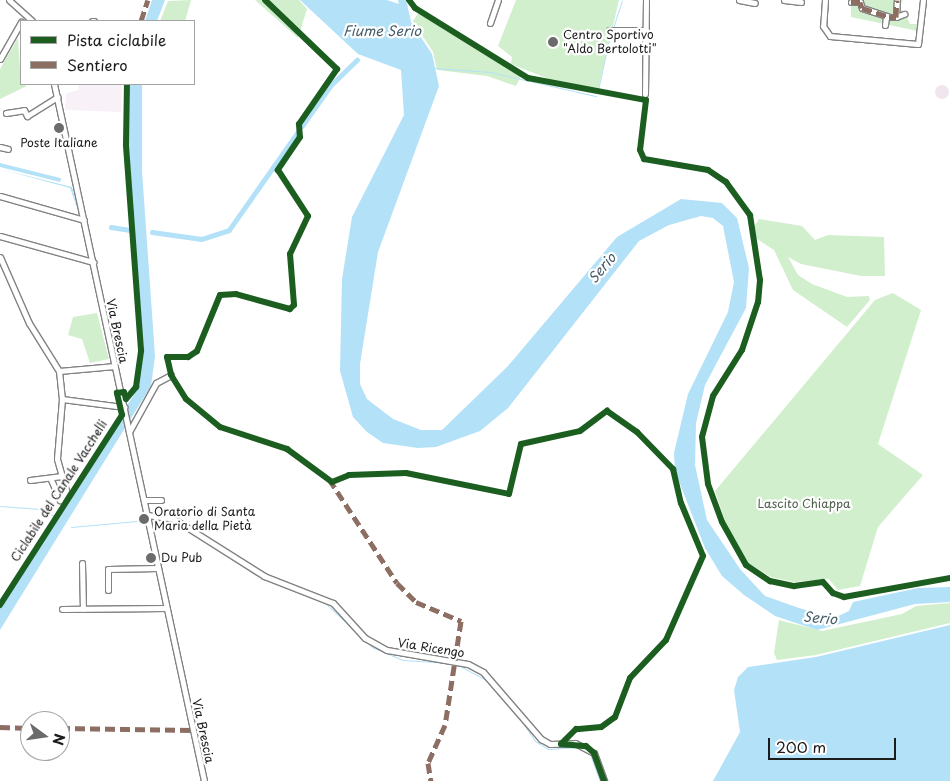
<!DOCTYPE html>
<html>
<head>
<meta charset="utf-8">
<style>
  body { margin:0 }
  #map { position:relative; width:950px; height:781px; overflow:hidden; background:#fff; font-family:"Playpen Sans",sans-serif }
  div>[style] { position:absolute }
  .built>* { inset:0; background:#f8f1f7 }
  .green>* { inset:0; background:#d2efcd }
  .water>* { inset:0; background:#b3e1f8; transform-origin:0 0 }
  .stream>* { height:1px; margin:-0.5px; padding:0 0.5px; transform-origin:0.5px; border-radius:0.5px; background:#b3e1f8 }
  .canal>* { height:4.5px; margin:-2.25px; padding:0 2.25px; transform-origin:2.25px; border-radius:2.25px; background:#b3e1f8 }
  .river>* { height:8px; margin:-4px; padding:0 4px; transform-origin:4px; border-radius:4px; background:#b3e1f8 }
  .building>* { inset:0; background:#f0e7ee }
  .round { border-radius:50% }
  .roads { filter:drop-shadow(1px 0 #828282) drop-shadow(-1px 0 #828282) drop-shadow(0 1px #828282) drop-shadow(0 -1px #828282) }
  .minor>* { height:5px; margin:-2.5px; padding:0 2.5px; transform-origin:2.5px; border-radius:2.5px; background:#fff }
  .quiet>* { height:5px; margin-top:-2.5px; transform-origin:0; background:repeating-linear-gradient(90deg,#8d6e63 0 10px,transparent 0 15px) }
  .cycleway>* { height:6px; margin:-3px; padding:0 3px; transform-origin:3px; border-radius:3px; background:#1b5e20 }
  .dots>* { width:14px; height:14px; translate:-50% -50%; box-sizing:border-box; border:2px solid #fff; border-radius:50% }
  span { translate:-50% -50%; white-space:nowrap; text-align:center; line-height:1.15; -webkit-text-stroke:4.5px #fff; paint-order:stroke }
  .poi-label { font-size:12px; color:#1c1c1c }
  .left { translate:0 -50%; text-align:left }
  .street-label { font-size:12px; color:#1c1c1c }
  .park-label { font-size:12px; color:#4f614c }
  .water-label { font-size:14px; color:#465c68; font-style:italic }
  .legend { position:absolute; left:20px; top:20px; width:175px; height:65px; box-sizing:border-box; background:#fff; border:1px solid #a4a4a4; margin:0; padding:6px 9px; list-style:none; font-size:15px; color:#1c1c1c }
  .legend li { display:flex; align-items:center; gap:10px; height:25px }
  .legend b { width:25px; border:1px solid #a4a4a4 }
  .north { position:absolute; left:20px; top:711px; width:50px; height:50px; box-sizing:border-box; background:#fff; border:1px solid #a4a4a4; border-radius:50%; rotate:104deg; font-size:14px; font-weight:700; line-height:20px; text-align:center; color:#1c1c1c }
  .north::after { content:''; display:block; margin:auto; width:18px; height:22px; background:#6b6b6b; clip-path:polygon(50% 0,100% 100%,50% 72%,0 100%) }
  .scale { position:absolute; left:768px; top:738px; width:128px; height:22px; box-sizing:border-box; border:2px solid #1c1c1c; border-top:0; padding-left:6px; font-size:15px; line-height:18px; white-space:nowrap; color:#1c1c1c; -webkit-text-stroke:4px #fff; paint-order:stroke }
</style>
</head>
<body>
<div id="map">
  <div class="built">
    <div style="clip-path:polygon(78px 84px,122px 84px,121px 112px,65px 110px,66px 93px,79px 90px)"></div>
  </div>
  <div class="green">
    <div style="clip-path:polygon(191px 0,185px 21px,160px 21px,168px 1px)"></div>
    <div style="clip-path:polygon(255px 0,299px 0,307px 9px,298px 38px)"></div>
    <div style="clip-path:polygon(516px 0,619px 0,598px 90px,554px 81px,511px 64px,512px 57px,498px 46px)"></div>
    <div style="clip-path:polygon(851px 0,903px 0,898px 10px,904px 11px,910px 24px,920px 24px,918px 31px,851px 17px)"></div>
    <div style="clip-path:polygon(419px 12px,521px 76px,516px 86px,487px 76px,437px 70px,433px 52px,413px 21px)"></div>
    <div style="clip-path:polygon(18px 38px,21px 84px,27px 86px,0 99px,0 69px)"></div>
    <div style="clip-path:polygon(759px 219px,802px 226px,815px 240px,828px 235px,884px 237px,885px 276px,861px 276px,801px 264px,788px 257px,798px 275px,812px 284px,847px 297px,869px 296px,870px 300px,847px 327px,793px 290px,774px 250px,749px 234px)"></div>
    <div style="clip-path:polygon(893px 293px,921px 310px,878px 444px,923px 475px,878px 527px,860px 586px,838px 590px,829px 579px,793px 582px,771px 577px,745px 561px,729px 533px,715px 491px,875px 300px)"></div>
    <div style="clip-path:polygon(97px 313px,109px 359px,90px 363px,82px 339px,68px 335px,73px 317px)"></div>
    <div style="clip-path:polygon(950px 603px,950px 623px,816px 655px,777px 660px,774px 653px,779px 620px,822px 631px,902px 614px,916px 606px)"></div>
  </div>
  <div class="water">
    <div style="clip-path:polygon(152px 0,165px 0,157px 21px,145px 21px)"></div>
    <div style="clip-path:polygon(300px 0,387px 0,399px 4px,432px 54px,439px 86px,378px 252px,360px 364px,360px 384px,367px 399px,393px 419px,421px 430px,442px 430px,508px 366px,617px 237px,681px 199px,722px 203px,737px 218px,749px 268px,746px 308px,705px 385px,696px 423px,695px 465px,707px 520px,740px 569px,765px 596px,799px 608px,834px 618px,849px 611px,853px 602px,918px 588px,950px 587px,950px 602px,915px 604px,817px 630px,775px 616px,744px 595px,722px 576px,705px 548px,675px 471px,674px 453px,688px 394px,728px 312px,734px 282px,723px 226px,713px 218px,701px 216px,669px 225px,639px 241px,508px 408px,480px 431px,436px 447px,418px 448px,383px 443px,367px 432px,353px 417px,340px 371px,342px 279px,352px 217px,404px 115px,401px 70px,358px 54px)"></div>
    <div style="clip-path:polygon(129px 84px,142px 84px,142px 171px,155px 356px,151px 386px,0 630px,0 608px,138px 388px,142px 347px,127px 148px)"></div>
    <div style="left:0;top:163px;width:63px;height:4px;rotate:14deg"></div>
    <div style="clip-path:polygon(0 169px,72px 187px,79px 213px,70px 188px)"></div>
    <div style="clip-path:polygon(950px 625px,950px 781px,713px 781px,740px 732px,734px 690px,738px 677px,748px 667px,816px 657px)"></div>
  </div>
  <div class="stream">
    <div style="left:613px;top:28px;width:29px;rotate:-72deg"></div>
    <div style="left:435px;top:68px;width:55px;rotate:4.2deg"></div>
    <div style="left:490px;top:72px;width:109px;rotate:12.8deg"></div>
    <div style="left:598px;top:90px;width:60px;rotate:-77.6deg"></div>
    <div style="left:0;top:506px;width:40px;rotate:4.3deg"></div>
    <div style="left:40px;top:509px;width:16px;rotate:27deg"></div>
    <div style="left:151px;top:520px;width:26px;rotate:9deg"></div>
    <div style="left:71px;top:527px;width:66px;rotate:-5.2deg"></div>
    <div style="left:206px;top:542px;width:60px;rotate:33.4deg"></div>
    <div style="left:256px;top:575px;width:45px;rotate:22deg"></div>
    <div style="left:325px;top:603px;width:64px;rotate:43.1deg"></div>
    <div style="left:372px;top:647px;width:34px;rotate:23deg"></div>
    <div style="left:403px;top:660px;width:47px;rotate:3.7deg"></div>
    <div style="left:456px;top:664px;width:36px;rotate:28deg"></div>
    <div style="left:515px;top:712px;width:35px;rotate:55deg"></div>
    <div style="left:535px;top:741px;width:15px;rotate:32deg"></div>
    <div style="left:548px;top:749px;width:30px;rotate:-4deg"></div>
    <div style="left:590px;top:754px;width:29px;rotate:70deg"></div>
  </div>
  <div class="canal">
    <div style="left:302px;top:126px;width:50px;rotate:-54.7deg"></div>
    <div style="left:331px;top:85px;width:36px;rotate:-44deg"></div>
    <div style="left:111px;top:227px;width:19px;rotate:9deg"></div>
    <div style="left:152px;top:232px;width:50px;rotate:8deg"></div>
    <div style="left:202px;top:239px;width:28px;rotate:-18deg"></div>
    <div style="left:229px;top:230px;width:120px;rotate:-54.9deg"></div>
  </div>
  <div class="river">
    <div style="left:402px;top:0;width:22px;rotate:77deg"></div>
  </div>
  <div class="building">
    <div class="round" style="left:935px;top:85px;width:14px;height:14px"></div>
  </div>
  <div class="roads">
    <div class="minor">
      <div style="left:9px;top:0;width:31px;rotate:42deg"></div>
      <div style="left:739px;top:0;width:16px;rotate:11deg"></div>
      <div style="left:784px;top:0;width:17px;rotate:7deg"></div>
      <div style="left:825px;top:0;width:26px;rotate:94deg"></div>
      <div style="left:823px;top:26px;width:12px;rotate:55deg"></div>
      <div style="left:830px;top:36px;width:88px;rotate:5.2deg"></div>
      <div style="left:918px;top:44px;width:44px;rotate:-83.5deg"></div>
      <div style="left:851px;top:2px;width:9px"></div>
      <div style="left:860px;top:2px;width:6px;rotate:72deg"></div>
      <div style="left:862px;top:8px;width:28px;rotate:18deg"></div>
      <div style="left:889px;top:17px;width:7px"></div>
      <div style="left:896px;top:17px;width:17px;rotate:-87deg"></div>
      <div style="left:896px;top:17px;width:9px;rotate:-21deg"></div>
      <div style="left:92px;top:21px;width:2px"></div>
      <div style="left:490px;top:23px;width:24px;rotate:-71deg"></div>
      <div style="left:885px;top:25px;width:8px;rotate:-83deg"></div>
      <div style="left:609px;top:30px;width:37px"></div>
      <div style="left:0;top:59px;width:43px;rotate:-60.4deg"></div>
      <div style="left:54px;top:84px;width:713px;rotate:77.85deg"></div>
      <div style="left:645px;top:94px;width:94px;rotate:-89.4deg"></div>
      <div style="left:6px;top:113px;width:18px;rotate:-9deg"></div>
      <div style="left:24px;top:110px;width:7px;rotate:63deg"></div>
      <div style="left:27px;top:116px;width:36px;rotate:-32deg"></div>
      <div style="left:0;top:147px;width:8px;rotate:14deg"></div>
      <div style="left:0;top:196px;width:87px;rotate:15.9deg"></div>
      <div style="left:0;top:236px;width:97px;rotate:15.6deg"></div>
      <div style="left:0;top:257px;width:72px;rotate:66.3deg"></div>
      <div style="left:29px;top:323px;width:57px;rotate:58deg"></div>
      <div style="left:59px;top:371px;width:28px;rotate:84deg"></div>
      <div style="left:62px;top:399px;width:60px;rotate:94.8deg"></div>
      <div style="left:57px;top:459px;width:32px;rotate:74deg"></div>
      <div style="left:66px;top:490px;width:12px;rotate:121deg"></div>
      <div style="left:60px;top:500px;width:24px;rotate:-114deg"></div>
      <div style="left:59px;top:371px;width:56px;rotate:-5.1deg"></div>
      <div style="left:62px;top:399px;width:63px;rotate:7.4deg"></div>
      <div style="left:129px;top:432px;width:56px;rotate:-61.1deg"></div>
      <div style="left:156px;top:383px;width:17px;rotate:-28deg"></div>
      <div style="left:30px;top:480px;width:32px;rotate:-7deg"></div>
      <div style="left:144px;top:500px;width:17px"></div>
      <div style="left:147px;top:515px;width:27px;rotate:8deg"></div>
      <div style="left:174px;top:519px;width:107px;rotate:32.3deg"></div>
      <div style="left:264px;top:576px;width:74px;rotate:21.4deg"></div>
      <div style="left:333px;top:603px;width:47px;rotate:47.6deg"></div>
      <div style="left:365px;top:638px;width:25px;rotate:29deg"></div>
      <div style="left:387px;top:650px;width:82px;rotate:9.8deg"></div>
      <div style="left:468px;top:664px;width:17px;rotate:28deg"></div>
      <div style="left:483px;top:672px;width:89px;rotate:49.1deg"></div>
      <div style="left:541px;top:739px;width:10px;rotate:29deg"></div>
      <div style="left:550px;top:744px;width:25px;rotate:-2deg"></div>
      <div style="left:575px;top:743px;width:21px;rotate:28deg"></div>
      <div style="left:594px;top:753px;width:30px;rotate:70deg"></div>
      <div style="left:82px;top:563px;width:46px;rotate:88.8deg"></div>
      <div style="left:108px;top:590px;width:21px;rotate:-90deg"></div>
      <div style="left:108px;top:569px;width:50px;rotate:-1.1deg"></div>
      <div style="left:62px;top:609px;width:104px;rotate:-0.6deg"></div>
    </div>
  </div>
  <div class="quiet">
    <div style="left:851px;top:2px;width:9px"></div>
    <div style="left:860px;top:2px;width:6px;rotate:72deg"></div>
    <div style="left:862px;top:8px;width:28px;rotate:18deg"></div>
    <div style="left:889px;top:17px;width:7px"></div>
    <div style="left:896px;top:17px;width:17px;rotate:-87deg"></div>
    <div style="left:141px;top:21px;width:22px;rotate:-72deg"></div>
    <div style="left:329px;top:479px;width:124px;rotate:56.8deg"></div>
    <div style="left:397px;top:583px;width:27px;rotate:45deg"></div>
    <div style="left:416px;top:602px;width:49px;rotate:22.9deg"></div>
    <div style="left:461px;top:621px;width:105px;rotate:98.7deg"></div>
    <div style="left:445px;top:725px;width:42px;rotate:114.1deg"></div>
    <div style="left:428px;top:763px;width:18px;rotate:81deg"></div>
    <div style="left:0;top:727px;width:30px;rotate:2deg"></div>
    <div style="left:60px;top:728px;width:133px;rotate:0.9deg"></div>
  </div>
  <div class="cycleway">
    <div style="left:265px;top:0;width:100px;rotate:43.8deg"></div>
    <div style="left:337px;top:69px;width:67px;rotate:124.6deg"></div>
    <div style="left:299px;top:124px;width:13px;rotate:86deg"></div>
    <div style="left:300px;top:137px;width:40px;rotate:124deg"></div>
    <div style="left:278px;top:170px;width:55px;rotate:56.9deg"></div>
    <div style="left:308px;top:216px;width:42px;rotate:115.3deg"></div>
    <div style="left:290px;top:254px;width:51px;rotate:85.5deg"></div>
    <div style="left:294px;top:305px;width:6px;rotate:135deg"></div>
    <div style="left:290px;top:309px;width:56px;rotate:-164.5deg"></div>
    <div style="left:236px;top:294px;width:16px;rotate:176deg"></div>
    <div style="left:220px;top:295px;width:61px;rotate:112.3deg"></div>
    <div style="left:197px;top:351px;width:11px;rotate:146deg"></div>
    <div style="left:188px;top:357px;width:21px;rotate:180deg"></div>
    <div style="left:167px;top:357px;width:18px;rotate:77deg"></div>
    <div style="left:171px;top:375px;width:28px;rotate:58deg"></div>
    <div style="left:186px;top:399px;width:44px;rotate:39.5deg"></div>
    <div style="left:220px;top:427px;width:71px;rotate:18.2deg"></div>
    <div style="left:287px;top:449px;width:56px;rotate:36.3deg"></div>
    <div style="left:332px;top:482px;width:18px;rotate:-22deg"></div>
    <div style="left:349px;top:475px;width:57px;rotate:-2deg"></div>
    <div style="left:406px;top:473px;width:105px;rotate:11.5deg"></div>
    <div style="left:509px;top:494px;width:51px;rotate:-76.5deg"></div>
    <div style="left:521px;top:444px;width:60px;rotate:-12.4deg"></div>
    <div style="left:580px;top:431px;width:34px;rotate:-37deg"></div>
    <div style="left:607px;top:411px;width:37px;rotate:35deg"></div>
    <div style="left:637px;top:432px;width:52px;rotate:45.8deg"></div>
    <div style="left:673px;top:469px;width:35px;rotate:77deg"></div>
    <div style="left:681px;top:503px;width:57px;rotate:67.5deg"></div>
    <div style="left:703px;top:556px;width:92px;rotate:113.8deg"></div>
    <div style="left:666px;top:640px;width:52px;rotate:133.5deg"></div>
    <div style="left:630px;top:678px;width:42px;rotate:111deg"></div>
    <div style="left:615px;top:717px;width:17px;rotate:144deg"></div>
    <div style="left:601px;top:727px;width:25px;rotate:175deg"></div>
    <div style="left:576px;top:729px;width:21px;rotate:135deg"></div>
    <div style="left:409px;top:0;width:10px;rotate:53deg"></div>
    <div style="left:415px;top:8px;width:133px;rotate:31.8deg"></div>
    <div style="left:528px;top:78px;width:120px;rotate:10.6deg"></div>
    <div style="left:646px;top:100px;width:50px;rotate:96.8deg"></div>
    <div style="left:640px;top:150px;width:10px;rotate:66deg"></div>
    <div style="left:644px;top:159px;width:65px;rotate:9.8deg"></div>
    <div style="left:708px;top:170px;width:22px;rotate:34deg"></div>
    <div style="left:726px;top:182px;width:41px;rotate:54deg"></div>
    <div style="left:750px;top:215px;width:66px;rotate:81.3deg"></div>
    <div style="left:760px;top:280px;width:22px;rotate:95deg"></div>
    <div style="left:758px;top:302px;width:51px;rotate:108.4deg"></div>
    <div style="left:742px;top:350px;width:54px;rotate:122.2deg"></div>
    <div style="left:713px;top:396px;width:42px;rotate:105deg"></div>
    <div style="left:702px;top:437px;width:47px;rotate:82.7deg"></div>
    <div style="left:708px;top:484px;width:40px;rotate:69.8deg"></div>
    <div style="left:722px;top:522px;width:49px;rotate:60.8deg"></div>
    <div style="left:746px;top:565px;width:29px;rotate:34deg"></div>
    <div style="left:770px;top:581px;width:25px;rotate:12deg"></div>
    <div style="left:794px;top:586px;width:29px;rotate:-8deg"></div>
    <div style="left:823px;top:582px;width:15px;rotate:48deg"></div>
    <div style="left:833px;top:593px;width:12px;rotate:20deg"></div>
    <div style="left:844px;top:597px;width:108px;rotate:-10.2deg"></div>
    <div style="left:0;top:605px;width:226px;rotate:-57.3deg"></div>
    <div style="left:122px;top:415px;width:23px;rotate:-103deg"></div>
    <div style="left:117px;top:393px;width:7px;rotate:-8deg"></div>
    <div style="left:124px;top:392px;width:7px;rotate:74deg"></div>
    <div style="left:126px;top:399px;width:16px;rotate:-50deg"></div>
    <div style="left:136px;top:387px;width:37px;rotate:-82deg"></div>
    <div style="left:141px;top:350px;width:206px;rotate:-94.2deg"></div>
    <div style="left:126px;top:145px;width:61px;rotate:-89.1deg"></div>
    <div style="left:561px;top:744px;width:25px;rotate:5deg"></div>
    <div style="left:586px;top:746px;width:11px;rotate:41deg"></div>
    <div style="left:594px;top:753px;width:30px;rotate:70deg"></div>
  </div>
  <div class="dots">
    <div style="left:553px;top:42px;background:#6b6b6b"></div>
    <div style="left:59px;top:128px;background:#6b6b6b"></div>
    <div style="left:144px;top:519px;background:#6b6b6b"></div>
    <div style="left:151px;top:558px;background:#6b6b6b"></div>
  </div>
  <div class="poi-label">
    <span class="left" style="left:563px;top:42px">Centro Sportivo<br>"Aldo Bertolotti"</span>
    <span style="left:59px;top:143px">Poste Italiane</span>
    <span class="left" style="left:154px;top:519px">Oratorio di Santa<br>Maria della Pietà</span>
    <span class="left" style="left:161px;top:558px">Du Pub</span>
  </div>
  <div class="street-label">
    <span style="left:117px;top:331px;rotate:78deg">Via Brescia</span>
    <span style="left:59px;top:491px;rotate:-57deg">Ciclabile del Canale Vacchelli</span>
    <span style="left:431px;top:648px;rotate:9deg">Via Ricengo</span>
    <span style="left:203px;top:731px;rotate:78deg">Via Brescia</span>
  </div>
  <div class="park-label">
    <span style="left:804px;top:504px">Lascito Chiappa</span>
  </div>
  <div class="water-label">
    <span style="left:382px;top:31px">Fiume Serio</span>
    <span style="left:602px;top:268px;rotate:-50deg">Serio</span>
    <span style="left:820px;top:618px;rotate:5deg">Serio</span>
  </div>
  <ul class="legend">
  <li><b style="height:6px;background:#1b5e20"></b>Pista ciclabile</li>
  <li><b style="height:6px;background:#8d6e63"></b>Sentiero</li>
  </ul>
  <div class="north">N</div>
  <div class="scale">200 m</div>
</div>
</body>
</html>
